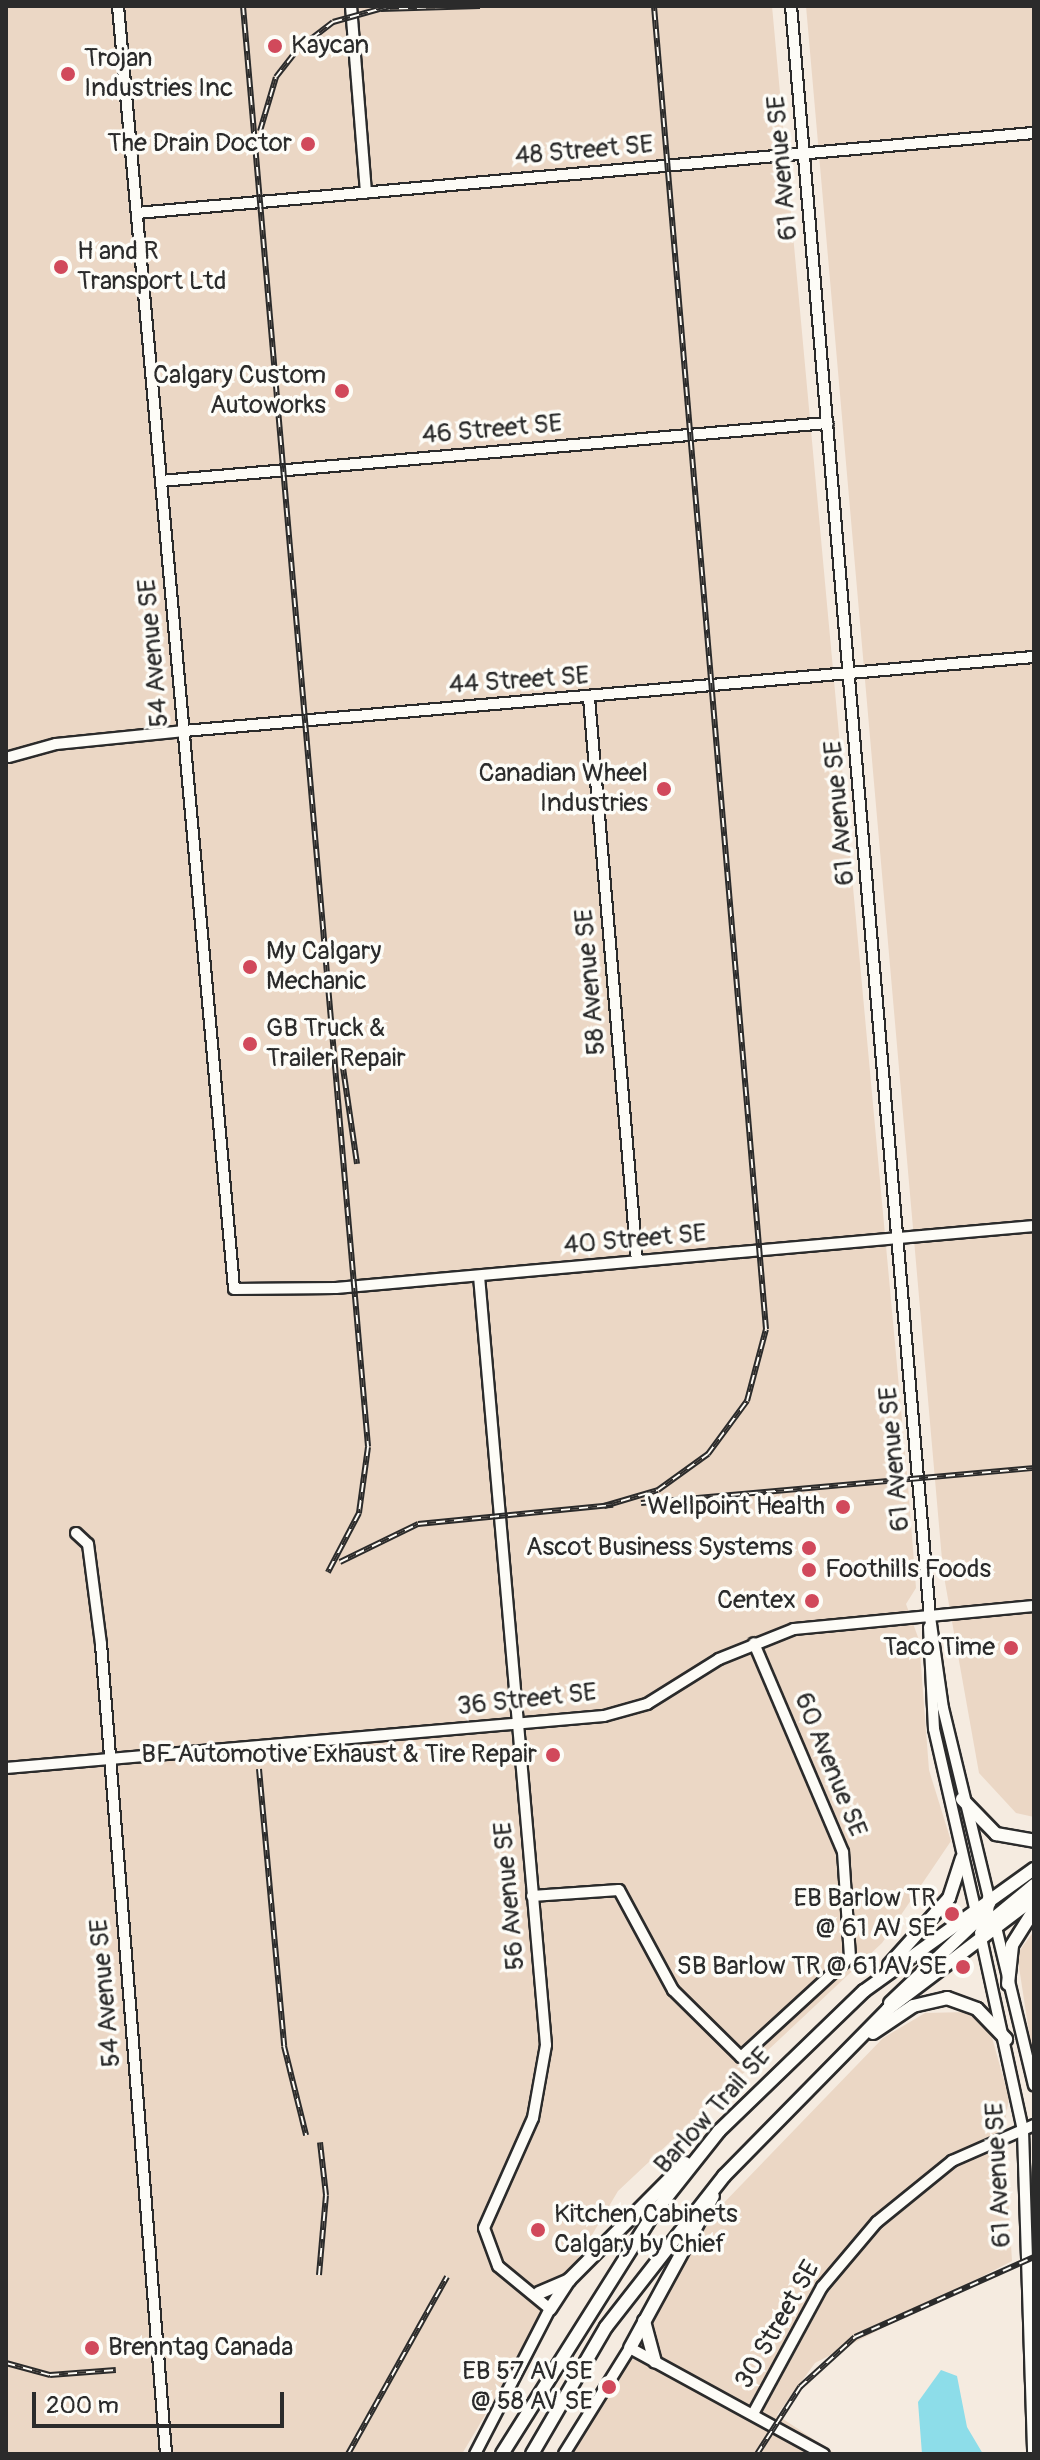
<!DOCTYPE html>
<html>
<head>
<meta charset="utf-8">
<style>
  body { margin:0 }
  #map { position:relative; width:1040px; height:2460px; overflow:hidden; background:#f5ebe0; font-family:Pangolin,sans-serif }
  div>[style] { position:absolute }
  .built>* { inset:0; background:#ebd7c5 }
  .water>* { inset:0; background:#8ddde9 }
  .roads { filter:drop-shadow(2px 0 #2b2b2b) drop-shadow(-2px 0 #2b2b2b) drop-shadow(0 2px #2b2b2b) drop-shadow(0 -2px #2b2b2b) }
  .minor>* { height:10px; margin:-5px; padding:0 5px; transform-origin:5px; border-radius:5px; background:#fdfcf7 }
  .major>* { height:12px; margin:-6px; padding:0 6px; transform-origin:6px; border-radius:6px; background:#fdfcf7 }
  .rail>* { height:6px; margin-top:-3px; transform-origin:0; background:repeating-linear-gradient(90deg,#fdfcf7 0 9px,#2b2b2b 0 18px); box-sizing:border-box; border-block:2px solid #2b2b2b }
  .dots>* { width:22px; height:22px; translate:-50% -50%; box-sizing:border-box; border:4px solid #fdfcf7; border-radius:50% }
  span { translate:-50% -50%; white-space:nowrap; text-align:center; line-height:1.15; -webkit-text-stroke:7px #fdfcf7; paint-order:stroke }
  .poi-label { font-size:26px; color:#2b2b2b }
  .left { translate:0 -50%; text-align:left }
  .right { translate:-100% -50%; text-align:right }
  .street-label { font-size:26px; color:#2b2b2b }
  .frame { position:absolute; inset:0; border:8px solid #2b2b2b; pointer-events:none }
  .scale { position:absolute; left:32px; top:2392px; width:252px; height:36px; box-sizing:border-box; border:4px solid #2b2b2b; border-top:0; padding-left:10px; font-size:24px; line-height:28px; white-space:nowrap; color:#2b2b2b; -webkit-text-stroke:6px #fdfcf7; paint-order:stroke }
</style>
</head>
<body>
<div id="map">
  <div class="built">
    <div style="clip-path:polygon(6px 6px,772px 6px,908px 1485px,916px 1588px,906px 1604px,919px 1640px,929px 1770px,951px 1841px,882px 1943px,618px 2191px,462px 2454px,6px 2454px)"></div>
    <div style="clip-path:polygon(806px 6px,1034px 6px,1034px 1817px,1016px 1813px,979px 1773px,943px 1571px)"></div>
    <div style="clip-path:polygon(1034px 1931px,1034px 2065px,1017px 1954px)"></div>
    <div style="clip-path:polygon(967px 2012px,991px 2034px,1009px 2098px,1004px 2128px,1012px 2261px,815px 2363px,777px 2415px,836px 2454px,569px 2454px,715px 2212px,883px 2038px,925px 2013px)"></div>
  </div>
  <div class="water">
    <div style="clip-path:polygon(941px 2370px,957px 2376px,967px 2427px,983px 2454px,922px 2454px,918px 2402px)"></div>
  </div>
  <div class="roads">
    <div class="minor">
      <div style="left:118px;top:6px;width:1288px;rotate:84.83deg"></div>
      <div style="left:234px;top:1289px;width:102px;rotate:-0.6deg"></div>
      <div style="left:336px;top:1288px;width:701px;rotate:-5.08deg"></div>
      <div style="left:351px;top:6px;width:187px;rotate:85.4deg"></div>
      <div style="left:791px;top:6px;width:1617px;rotate:85.07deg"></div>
      <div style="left:930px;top:1617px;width:92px;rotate:81.9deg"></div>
      <div style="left:943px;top:1708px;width:201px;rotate:76.4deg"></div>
      <div style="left:137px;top:213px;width:901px;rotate:-5.1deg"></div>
      <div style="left:161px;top:481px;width:669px;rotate:-4.98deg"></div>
      <div style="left:589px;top:698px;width:565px;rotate:85.13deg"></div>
      <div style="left:9px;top:757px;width:49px;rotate:-15.5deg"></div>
      <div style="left:56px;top:744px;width:129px;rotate:-5.8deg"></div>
      <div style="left:184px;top:731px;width:853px;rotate:-4.98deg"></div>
      <div style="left:76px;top:1533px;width:16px;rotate:43deg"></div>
      <div style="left:88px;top:1544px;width:101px;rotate:82.6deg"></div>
      <div style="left:101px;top:1644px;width:813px;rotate:85.41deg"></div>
      <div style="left:929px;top:1627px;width:102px;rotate:87.2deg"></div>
      <div style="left:934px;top:1729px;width:193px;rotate:77.1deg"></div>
      <div style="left:6px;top:1768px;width:600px;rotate:-4.97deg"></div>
      <div style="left:604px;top:1716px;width:45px;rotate:-15.6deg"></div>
      <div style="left:647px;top:1704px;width:85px;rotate:-32deg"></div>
      <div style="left:719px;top:1659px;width:81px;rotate:-21.8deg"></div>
      <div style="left:794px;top:1629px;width:241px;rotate:-5.5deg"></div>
      <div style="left:532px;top:1896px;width:87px;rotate:-3.9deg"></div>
      <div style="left:619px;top:1890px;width:114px;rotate:61.6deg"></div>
      <div style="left:673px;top:1990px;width:95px;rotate:44.6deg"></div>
      <div style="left:741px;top:2057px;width:148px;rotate:-42.5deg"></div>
      <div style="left:850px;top:1957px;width:105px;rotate:-93.8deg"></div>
      <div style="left:843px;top:1852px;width:227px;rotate:-113.1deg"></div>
      <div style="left:995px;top:1923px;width:167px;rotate:76.5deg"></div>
      <div style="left:980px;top:1933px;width:203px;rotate:77.7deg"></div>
      <div style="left:1023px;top:2131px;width:323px;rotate:88.2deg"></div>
      <div style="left:754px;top:2412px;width:142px;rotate:-61.5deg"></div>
      <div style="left:822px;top:2287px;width:85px;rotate:-49.8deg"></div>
      <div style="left:877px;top:2222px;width:97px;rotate:-39.1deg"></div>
      <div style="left:952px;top:2161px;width:90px;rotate:-23.7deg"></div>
      <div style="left:475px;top:2454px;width:163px;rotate:-62.7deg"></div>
      <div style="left:550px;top:2309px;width:67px;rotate:-140.4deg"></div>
      <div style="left:498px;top:2266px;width:40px;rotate:-110.2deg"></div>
      <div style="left:484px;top:2228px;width:120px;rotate:-66deg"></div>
      <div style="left:533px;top:2118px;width:74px;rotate:-79.9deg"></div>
      <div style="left:546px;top:2045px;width:772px;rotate:-94.98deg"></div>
      <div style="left:564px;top:2454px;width:125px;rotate:-58.1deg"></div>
      <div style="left:630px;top:2348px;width:221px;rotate:28.7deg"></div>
    </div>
    <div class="major">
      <div style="left:962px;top:1799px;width:49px;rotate:45.8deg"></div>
      <div style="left:996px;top:1834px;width:39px;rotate:10deg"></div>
      <div style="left:982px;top:1928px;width:67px;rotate:-39.6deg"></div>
      <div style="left:889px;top:1965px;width:90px;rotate:-48.2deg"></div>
      <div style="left:949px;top:1898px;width:42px;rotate:-72deg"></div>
      <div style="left:1008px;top:1984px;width:39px;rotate:-84deg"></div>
      <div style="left:1012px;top:1945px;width:41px;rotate:-57.8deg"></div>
      <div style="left:890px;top:2003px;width:134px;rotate:-43.5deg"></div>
      <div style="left:987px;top:1911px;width:13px;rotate:-81deg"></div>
      <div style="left:873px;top:2033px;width:48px;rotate:-34deg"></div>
      <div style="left:913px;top:2006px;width:35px;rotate:-13deg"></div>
      <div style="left:947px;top:1998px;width:32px;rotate:20deg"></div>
      <div style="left:977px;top:2009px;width:42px;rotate:46deg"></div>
      <div style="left:539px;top:2293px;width:33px;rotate:-23deg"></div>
      <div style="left:550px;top:2309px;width:35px;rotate:-57deg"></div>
      <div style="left:569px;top:2280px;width:165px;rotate:-45.2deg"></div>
      <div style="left:644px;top:2321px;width:42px;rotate:75deg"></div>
      <div style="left:630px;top:2348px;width:173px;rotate:-61.4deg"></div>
      <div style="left:502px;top:2454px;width:285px;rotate:-57.8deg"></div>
      <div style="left:654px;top:2213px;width:105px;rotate:-51.6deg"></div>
      <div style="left:719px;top:2131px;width:202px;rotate:-44deg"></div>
      <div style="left:864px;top:1991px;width:209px;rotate:-35.7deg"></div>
      <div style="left:532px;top:2454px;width:147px;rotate:-59.8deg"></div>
      <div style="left:606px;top:2327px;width:192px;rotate:-52deg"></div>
      <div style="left:724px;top:2176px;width:234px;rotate:-45.5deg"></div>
      <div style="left:888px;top:2009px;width:183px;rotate:-37.2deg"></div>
    </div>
  </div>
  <div class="rail">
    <div style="left:243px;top:6px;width:1446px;rotate:85.04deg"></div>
    <div style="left:368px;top:1447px;width:67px;rotate:97.8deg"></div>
    <div style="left:359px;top:1513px;width:67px;rotate:117.7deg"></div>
    <div style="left:381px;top:9px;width:99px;rotate:-1.7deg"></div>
    <div style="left:260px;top:131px;width:56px;rotate:-73.5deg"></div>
    <div style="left:276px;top:77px;width:36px;rotate:-52deg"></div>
    <div style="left:298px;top:49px;width:44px;rotate:-37.6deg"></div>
    <div style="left:333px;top:22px;width:59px;rotate:-15.7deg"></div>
    <div style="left:342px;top:1061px;width:104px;rotate:81.7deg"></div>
    <div style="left:641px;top:1503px;width:395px;rotate:-5.1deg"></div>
    <div style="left:604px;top:1506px;width:56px;rotate:-16.5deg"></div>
    <div style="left:658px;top:1490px;width:62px;rotate:-35.8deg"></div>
    <div style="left:708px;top:1454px;width:66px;rotate:-53.7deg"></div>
    <div style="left:747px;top:1401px;width:74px;rotate:-75.2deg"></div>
    <div style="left:766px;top:1329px;width:1328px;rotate:-94.84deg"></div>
    <div style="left:340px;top:1562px;width:87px;rotate:-26deg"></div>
    <div style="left:418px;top:1524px;width:196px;rotate:-5.6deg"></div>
    <div style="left:259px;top:1769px;width:278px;rotate:84.8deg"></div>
    <div style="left:284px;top:2046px;width:92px;rotate:76.1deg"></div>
    <div style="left:319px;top:2275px;width:80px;rotate:-85deg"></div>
    <div style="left:326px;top:2195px;width:53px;rotate:-96.5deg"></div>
    <div style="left:6px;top:2363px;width:46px;rotate:15.3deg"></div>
    <div style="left:50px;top:2375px;width:66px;rotate:-4.3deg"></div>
    <div style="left:348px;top:2454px;width:203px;rotate:-60.8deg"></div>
    <div style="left:757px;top:2454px;width:80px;rotate:-57.3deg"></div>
    <div style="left:800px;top:2387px;width:74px;rotate:-42.3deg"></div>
    <div style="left:855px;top:2337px;width:196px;rotate:-24.1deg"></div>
  </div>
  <div class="dots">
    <div style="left:275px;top:46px;background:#d1495b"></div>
    <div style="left:68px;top:74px;background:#d1495b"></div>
    <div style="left:308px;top:144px;background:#d1495b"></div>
    <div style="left:61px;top:267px;background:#d1495b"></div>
    <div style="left:342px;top:391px;background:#d1495b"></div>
    <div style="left:664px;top:789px;background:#d1495b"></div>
    <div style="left:250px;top:967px;background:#d1495b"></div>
    <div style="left:250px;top:1044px;background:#d1495b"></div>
    <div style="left:843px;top:1507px;background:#d1495b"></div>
    <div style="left:809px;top:1548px;background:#d1495b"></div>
    <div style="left:809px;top:1570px;background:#d1495b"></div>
    <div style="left:812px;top:1601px;background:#d1495b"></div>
    <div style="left:1011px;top:1648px;background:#d1495b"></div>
    <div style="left:553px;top:1755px;background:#d1495b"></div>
    <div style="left:952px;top:1914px;background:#d1495b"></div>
    <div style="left:963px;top:1967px;background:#d1495b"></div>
    <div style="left:538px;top:2230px;background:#d1495b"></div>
    <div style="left:92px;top:2348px;background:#d1495b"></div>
    <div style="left:609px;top:2387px;background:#d1495b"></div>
  </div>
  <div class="poi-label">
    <span class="left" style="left:291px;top:46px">Kaycan</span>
    <span class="left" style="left:84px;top:74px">Trojan<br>Industries Inc</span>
    <span class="right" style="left:292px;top:144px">The Drain Doctor</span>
    <span class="left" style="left:77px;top:267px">H and R<br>Transport Ltd</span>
    <span class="right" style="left:326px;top:391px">Calgary Custom<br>Autoworks</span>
    <span class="right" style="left:648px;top:789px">Canadian Wheel<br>Industries</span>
    <span class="left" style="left:266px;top:967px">My Calgary<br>Mechanic</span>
    <span class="left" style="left:266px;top:1044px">GB Truck &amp;<br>Trailer Repair</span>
    <span class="right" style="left:825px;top:1507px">Wellpoint Health</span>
    <span class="right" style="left:793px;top:1548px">Ascot Business Systems</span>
    <span class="left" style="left:825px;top:1570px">Foothills Foods</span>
    <span class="right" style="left:796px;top:1601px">Centex</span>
    <span class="right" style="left:995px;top:1648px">Taco Time</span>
    <span class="right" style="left:537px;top:1755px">BF Automotive Exhaust &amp; Tire Repair</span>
    <span class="right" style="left:936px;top:1914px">EB Barlow TR<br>@ 61 AV SE</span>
    <span class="right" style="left:947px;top:1967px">SB Barlow TR @ 61 AV SE</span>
    <span class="left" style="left:554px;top:2230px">Kitchen Cabinets<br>Calgary by Chief</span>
    <span class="left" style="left:108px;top:2348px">Brenntag Canada</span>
    <span class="right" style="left:593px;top:2387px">EB 57 AV SE<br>@ 58 AV SE</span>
  </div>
  <div class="street-label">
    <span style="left:584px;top:151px;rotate:-5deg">48 Street SE</span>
    <span style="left:783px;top:168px;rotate:-95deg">61 Avenue SE</span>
    <span style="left:492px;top:430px;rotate:-5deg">46 Street SE</span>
    <span style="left:154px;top:653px;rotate:-95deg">54 Avenue SE</span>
    <span style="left:519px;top:681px;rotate:-4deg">44 Street SE</span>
    <span style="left:840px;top:813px;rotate:-95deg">61 Avenue SE</span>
    <span style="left:591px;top:982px;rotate:-95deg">58 Avenue SE</span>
    <span style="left:635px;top:1240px;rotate:-5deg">40 Street SE</span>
    <span style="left:895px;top:1459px;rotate:-95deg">61 Avenue SE</span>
    <span style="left:527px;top:1700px;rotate:-6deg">36 Street SE</span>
    <span style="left:830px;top:1765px;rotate:68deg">60 Avenue SE</span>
    <span style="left:510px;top:1896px;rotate:-95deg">56 Avenue SE</span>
    <span style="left:106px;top:1993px;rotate:-95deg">54 Avenue SE</span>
    <span style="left:713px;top:2111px;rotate:-48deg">Barlow Trail SE</span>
    <span style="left:999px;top:2175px;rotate:-93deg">61 Avenue SE</span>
    <span style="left:778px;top:2325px;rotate:-60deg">30 Street SE</span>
  </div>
  <div class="frame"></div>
  <div class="scale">200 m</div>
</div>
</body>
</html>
